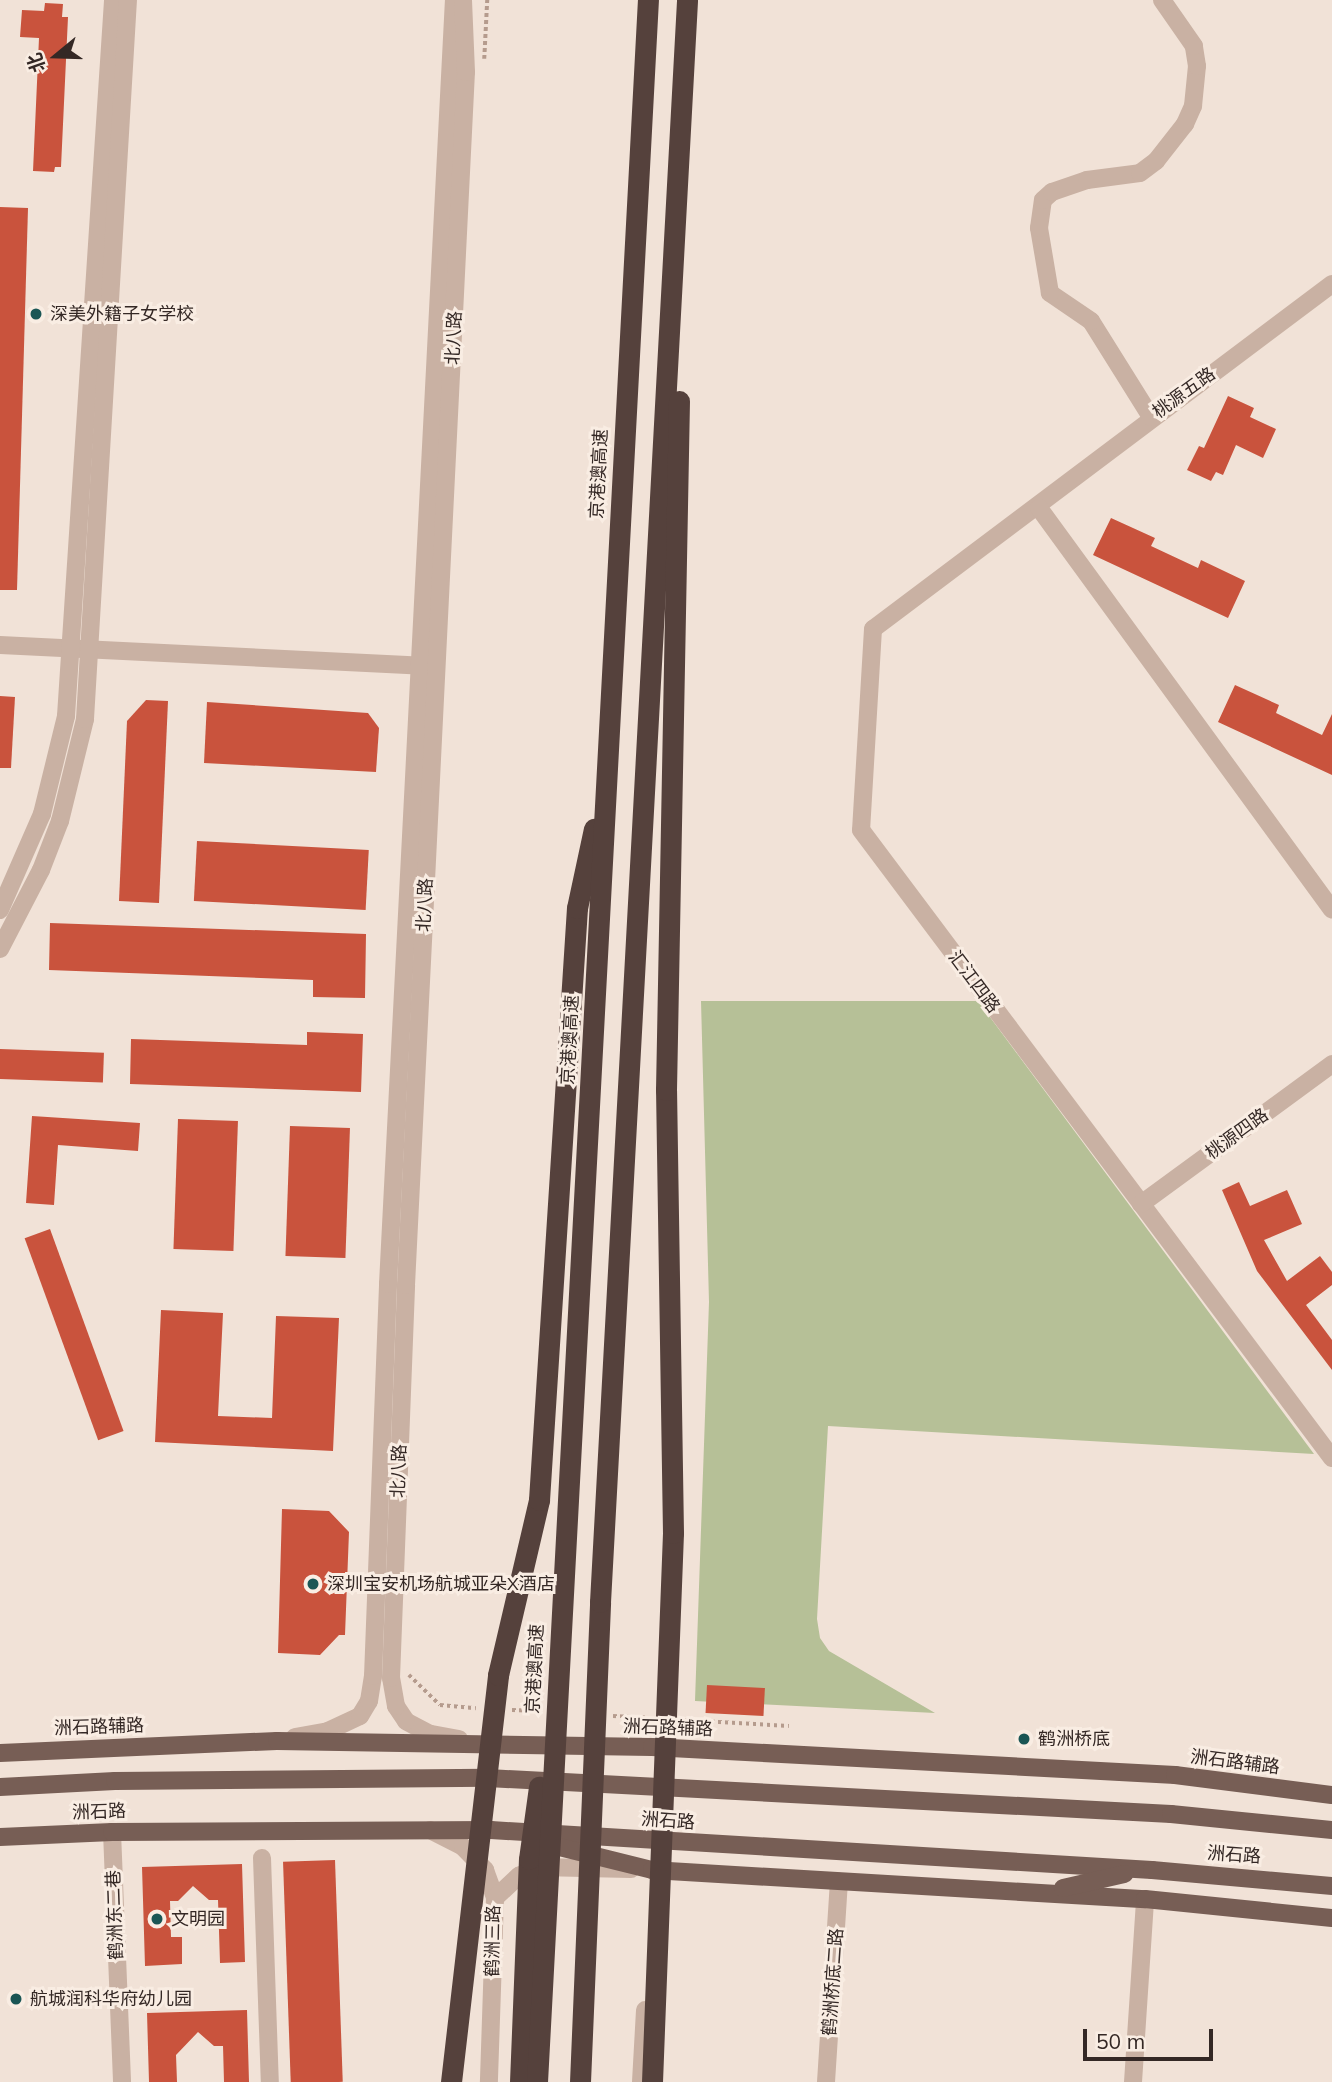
<!DOCTYPE html>
<html>
<head>
<meta charset="utf-8">
<style>
  body { margin:0 }
  #map { position:relative; width:1332px; height:2082px; overflow:hidden; background:#f1e2d7; font-family:Mulish,"Noto Sans SC",sans-serif }
  div>[style] { position:absolute }
  .green>* { inset:0; background:#b6c097 }
  .building>* { inset:0; background:#c9533d; transform-origin:0 0 }
  .path>* { height:3.5px; margin-top:-1.75px; transform-origin:0; background:repeating-linear-gradient(90deg,#b59b8d 0 3.5px,transparent 0 7px) }
  .minor>* { height:18px; margin:-9px; padding:0 9px; transform-origin:9px; border-radius:9px; background:#c9b1a3 }
  .major>* { height:18px; margin:-9px; padding:0 9px; transform-origin:9px; border-radius:9px; background:#775e55 }
  .highway>* { height:21px; margin:-10.5px; padding:0 10.5px; transform-origin:10.5px; border-radius:10.5px; background:#55413c }
  .dots>* { width:19px; height:19px; translate:-50% -50%; box-sizing:border-box; border:4px solid #f9ede3; border-radius:50% }
  span { translate:-50% -50%; white-space:nowrap; text-align:center; line-height:1.15; -webkit-text-stroke:6px #f9ede3; paint-order:stroke }
  .poi-label { font-size:18px; color:#342825 }
  .left { translate:0 -50%; text-align:left }
  .street-label { font-size:18px; color:#342825 }
  .north { position:absolute; left:21px; top:21px; width:70px; height:70px; -webkit-text-stroke:5px #f9ede3; paint-order:stroke; rotate:251deg; font-size:19px; font-weight:700; line-height:28px; text-align:center; color:#342825 }
  .north::after { content:''; display:block; margin:auto; width:24px; height:32px; background:#342825; clip-path:polygon(50% 0,100% 100%,50% 72%,0 100%) }
  .scale { position:absolute; left:1083px; top:2029px; width:130px; height:32px; box-sizing:border-box; border:4px solid #342825; border-top:0; padding-left:9px; font-size:21px; line-height:24px; white-space:nowrap; color:#342825; -webkit-text-stroke:5px #f9ede3; paint-order:stroke }
</style>
</head>
<body>
<div id="map">
  <div class="green">
    <div style="clip-path:polygon(701px 1001px,978px 1001px,1314px 1454px,828px 1426px,817px 1619px,820px 1638px,829px 1651px,935px 1713px,695px 1701px,709px 1302px)"></div>
  </div>
  <div class="building">
    <div style="clip-path:polygon(45px 3px,63px 4px,62px 17px,68px 17px,61px 167px,55px 167px,54px 172px,33px 171px,39px 38px,20px 37px,22px 10px,44px 11px)"></div>
    <div style="clip-path:polygon(0 207px,28px 208px,17px 590px,0 590px)"></div>
    <div style="clip-path:polygon(1228px 396px,1254px 408px,1250px 417px,1276px 429px,1263px 458px,1236px 445px,1223px 475px,1216px 472px,1211px 481px,1187px 470px,1199px 446px,1204px 448px)"></div>
    <div style="clip-path:polygon(1111px 518px,1155px 538px,1151px 546px,1198px 568px,1201px 560px,1245px 581px,1228px 618px,1093px 555px)"></div>
    <div style="clip-path:polygon(1235px 685px,1279px 705px,1276px 713px,1322px 735px,1332px 714px,1332px 775px,1218px 722px)"></div>
    <div style="clip-path:polygon(0 696px,15px 697px,11px 768px,0 768px)"></div>
    <div style="clip-path:polygon(146px 700px,168px 701px,159px 903px,119px 901px,127px 721px)"></div>
    <div style="clip-path:polygon(207px 702px,368px 713px,379px 728px,376px 772px,204px 763px)"></div>
    <div style="left:197px;top:841px;width:172px;height:60px;rotate:3deg"></div>
    <div style="clip-path:polygon(50px 923px,366px 934px,365px 998px,313px 997px,313px 980px,49px 970px)"></div>
    <div style="clip-path:polygon(307px 1032px,363px 1034px,361px 1092px,130px 1084px,131px 1039px,307px 1045px)"></div>
    <div style="left:0;top:1049px;width:104px;height:30px;rotate:2deg"></div>
    <div style="clip-path:polygon(32px 1116px,140px 1123px,138px 1151px,58px 1145px,54px 1205px,26px 1203px)"></div>
    <div style="left:178px;top:1119px;width:60px;height:130px;rotate:2deg"></div>
    <div style="left:290px;top:1126px;width:60px;height:130px;rotate:2deg"></div>
    <div style="clip-path:polygon(1239px 1182px,1250px 1206px,1287px 1190px,1302px 1224px,1264px 1240px,1287px 1281px,1320px 1256px,1332px 1272px,1332px 1285px,1306px 1305px,1332px 1340px,1332px 1370px,1257px 1271px,1222px 1190px)"></div>
    <div style="left:50px;top:1229px;width:215px;height:27px;rotate:70deg"></div>
    <div style="clip-path:polygon(161px 1310px,223px 1313px,218px 1416px,272px 1418px,276px 1316px,339px 1318px,333px 1451px,155px 1442px)"></div>
    <div style="clip-path:polygon(282px 1509px,329px 1511px,349px 1532px,345px 1635px,339px 1635px,320px 1655px,278px 1653px)"></div>
    <div style="left:707px;top:1685px;width:58px;height:28px;rotate:3deg"></div>
    <div style="left:335px;top:1860px;width:222px;height:52px;rotate:88deg"></div>
    <div style="clip-path:polygon(242px 1864px,245px 1962px,220px 1963px,218px 1900px,209px 1900px,193px 1886px,178px 1901px,170px 1901px,171px 1937px,182px 1937px,182px 1964px,145px 1966px,142px 1867px)"></div>
    <div style="clip-path:polygon(247px 2010px,249px 2082px,224px 2082px,223px 2046px,214px 2046px,198px 2032px,176px 2055px,177px 2082px,149px 2082px,147px 2013px)"></div>
  </div>
  <div class="path">
    <div style="left:484px;top:59px;width:59px;rotate:-87.1deg"></div>
    <div style="left:409px;top:1675px;width:43px;rotate:44.1deg"></div>
    <div style="left:440px;top:1705px;width:36px;rotate:5deg"></div>
    <div style="left:512px;top:1710px;width:27px;rotate:2deg"></div>
    <div style="left:613px;top:1716px;width:35px;rotate:3deg"></div>
    <div style="left:683px;top:1720px;width:106px;rotate:3.2deg"></div>
  </div>
  <div class="minor">
    <div style="left:1332px;top:284px;width:574px;rotate:143.07deg"></div>
    <div style="left:873px;top:629px;width:201px;rotate:93.4deg"></div>
    <div style="left:861px;top:830px;width:785px;rotate:53.13deg"></div>
    <div style="left:1151px;top:417px;width:113px;rotate:-122deg"></div>
    <div style="left:1091px;top:321px;width:50px;rotate:-145.7deg"></div>
    <div style="left:1050px;top:293px;width:66px;rotate:-99.6deg"></div>
    <div style="left:1039px;top:228px;width:28px;rotate:-82deg"></div>
    <div style="left:1043px;top:200px;width:12px;rotate:-42deg"></div>
    <div style="left:1052px;top:192px;width:37px;rotate:-19deg"></div>
    <div style="left:1087px;top:180px;width:53px;rotate:-7.5deg"></div>
    <div style="left:1140px;top:173px;width:20px;rotate:-37deg"></div>
    <div style="left:1156px;top:161px;width:47px;rotate:-51.9deg"></div>
    <div style="left:1185px;top:124px;width:20px;rotate:-66deg"></div>
    <div style="left:1193px;top:106px;width:40px;rotate:-84.3deg"></div>
    <div style="left:1197px;top:66px;width:20px;rotate:-99deg"></div>
    <div style="left:1194px;top:46px;width:56px;rotate:-124.8deg"></div>
    <div style="left:1039px;top:508px;width:497px;rotate:53.9deg"></div>
    <div style="left:0;top:645px;width:433px;rotate:2.8deg"></div>
    <div style="left:0;top:910px;width:105px;rotate:-66.4deg"></div>
    <div style="left:42px;top:814px;width:101px;rotate:-76.2deg"></div>
    <div style="left:66px;top:716px;width:718px;rotate:-86.24deg"></div>
    <div style="left:0;top:949px;width:89px;rotate:-62.6deg"></div>
    <div style="left:41px;top:870px;width:53px;rotate:-68.8deg"></div>
    <div style="left:60px;top:821px;width:105px;rotate:-76.2deg"></div>
    <div style="left:85px;top:719px;width:720px;rotate:-86.58deg"></div>
    <div style="left:1141px;top:1204px;width:237px;rotate:-36.2deg"></div>
    <div style="left:295px;top:1737px;width:34px;rotate:-10deg"></div>
    <div style="left:328px;top:1731px;width:35px;rotate:-25deg"></div>
    <div style="left:360px;top:1716px;width:17px;rotate:-59deg"></div>
    <div style="left:369px;top:1701px;width:25px;rotate:-81deg"></div>
    <div style="left:373px;top:1676px;width:392px;rotate:-87.8deg"></div>
    <div style="left:388px;top:1284px;width:1286px;rotate:-87.06deg"></div>
    <div style="left:459px;top:1739px;width:29px;rotate:-170deg"></div>
    <div style="left:430px;top:1734px;width:27px;rotate:-152deg"></div>
    <div style="left:406px;top:1721px;width:18px;rotate:-124deg"></div>
    <div style="left:396px;top:1706px;width:28px;rotate:-100deg"></div>
    <div style="left:391px;top:1678px;width:393px;rotate:-87.8deg"></div>
    <div style="left:406px;top:1285px;width:1214px;rotate:-87.17deg"></div>
    <div style="left:466px;top:72px;width:72px;rotate:-92.4deg"></div>
    <div style="left:430px;top:1830px;width:37px;rotate:27deg"></div>
    <div style="left:463px;top:1847px;width:32px;rotate:46deg"></div>
    <div style="left:485px;top:1870px;width:30px;rotate:70deg"></div>
    <div style="left:495px;top:1898px;width:184px;rotate:91.9deg"></div>
    <div style="left:112px;top:1832px;width:250px;rotate:87.7deg"></div>
    <div style="left:262px;top:1858px;width:224px;rotate:88deg"></div>
    <div style="left:495px;top:1898px;width:33px;rotate:-43deg"></div>
    <div style="left:519px;top:1876px;width:21px;rotate:-25deg"></div>
    <div style="left:538px;top:1867px;width:93px;rotate:1.2deg"></div>
    <div style="left:641px;top:2082px;width:72px;rotate:-86.8deg"></div>
    <div style="left:826px;top:2082px;width:201px;rotate:-86.3deg"></div>
    <div style="left:1133px;top:2082px;width:183px;rotate:-86.2deg"></div>
  </div>
  <div class="major">
    <div style="left:0;top:1753px;width:277px;rotate:-2.5deg"></div>
    <div style="left:277px;top:1741px;width:375px;rotate:0.9deg"></div>
    <div style="left:652px;top:1747px;width:524px;rotate:3.06deg"></div>
    <div style="left:1175px;top:1775px;width:158px;rotate:7.3deg"></div>
    <div style="left:0;top:1787px;width:115px;rotate:-3deg"></div>
    <div style="left:115px;top:1781px;width:373px;rotate:-0.5deg"></div>
    <div style="left:488px;top:1778px;width:684px;rotate:3.02deg"></div>
    <div style="left:1171px;top:1814px;width:162px;rotate:5.7deg"></div>
    <div style="left:0;top:1837px;width:112px;rotate:-2.6deg"></div>
    <div style="left:112px;top:1832px;width:379px;rotate:-0.3deg"></div>
    <div style="left:491px;top:1830px;width:662px;rotate:3.46deg"></div>
    <div style="left:1152px;top:1870px;width:181px;rotate:5.1deg"></div>
    <div style="left:539px;top:1842px;width:116px;rotate:13.9deg"></div>
    <div style="left:652px;top:1870px;width:494px;rotate:3.4deg"></div>
    <div style="left:1145px;top:1899px;width:188px;rotate:5.8deg"></div>
    <div style="left:1063px;top:1888px;width:63px;rotate:-12.9deg"></div>
  </div>
  <div class="highway">
    <div style="left:451px;top:2082px;width:410px;rotate:-83.4deg"></div>
    <div style="left:498px;top:1675px;width:180px;rotate:-76.8deg"></div>
    <div style="left:539px;top:1500px;width:593px;rotate:-86.33deg"></div>
    <div style="left:577px;top:908px;width:81px;rotate:-77.9deg"></div>
    <div style="left:520px;top:2082px;width:223px;rotate:-87.7deg"></div>
    <div style="left:529px;top:1859px;width:73px;rotate:-82.1deg"></div>
    <div style="left:537px;top:2082px;width:2085px;rotate:-86.95deg"></div>
    <div style="left:580px;top:2082px;width:480px;rotate:-87.6deg"></div>
    <div style="left:600px;top:1602px;width:1604px;rotate:-86.89deg"></div>
    <div style="left:652px;top:2082px;width:549px;rotate:-87.81deg"></div>
    <div style="left:673px;top:1533px;width:443px;rotate:-90.9deg"></div>
    <div style="left:666px;top:1090px;width:689px;rotate:-88.92deg"></div>
  </div>
  <div class="dots">
    <div style="left:36px;top:314px;background:#1a5655"></div>
    <div style="left:313px;top:1584px;background:#1a5655"></div>
    <div style="left:1024px;top:1739px;background:#1a5655"></div>
    <div style="left:157px;top:1919px;background:#1a5655"></div>
    <div style="left:16px;top:1999px;background:#1a5655"></div>
  </div>
  <div class="poi-label">
    <span class="left" style="left:50px;top:314px">深美外籍子女学校</span>
    <span class="left" style="left:327px;top:1584px">深圳宝安机场航城亚朵X酒店</span>
    <span class="left" style="left:1038px;top:1739px">鹤洲桥底</span>
    <span class="left" style="left:171px;top:1919px">文明园</span>
    <span class="left" style="left:30px;top:1999px">航城润科华府幼儿园</span>
  </div>
  <div class="street-label">
    <span style="left:454px;top:338px;rotate:-87deg">北八路</span>
    <span style="left:1184px;top:393px;rotate:-36deg">桃源五路</span>
    <span style="left:599px;top:474px;rotate:-87deg">京港澳高速</span>
    <span style="left:425px;top:905px;rotate:-87deg">北八路</span>
    <span style="left:974px;top:982px;rotate:53deg">汇江四路</span>
    <span style="left:570px;top:1040px;rotate:-87deg">京港澳高速</span>
    <span style="left:1237px;top:1134px;rotate:-36deg">桃源四路</span>
    <span style="left:399px;top:1471px;rotate:-88deg">北八路</span>
    <span style="left:535px;top:1669px;rotate:-87deg">京港澳高速</span>
    <span style="left:99px;top:1727px;rotate:-2deg">洲石路辅路</span>
    <span style="left:668px;top:1728px;rotate:2deg">洲石路辅路</span>
    <span style="left:1235px;top:1762px;rotate:7deg">洲石路辅路</span>
    <span style="left:99px;top:1812px;rotate:-2deg">洲石路</span>
    <span style="left:668px;top:1821px;rotate:4deg">洲石路</span>
    <span style="left:1234px;top:1855px;rotate:4deg">洲石路</span>
    <span style="left:115px;top:1915px;rotate:-92deg">鹤洲东二巷</span>
    <span style="left:493px;top:1941px;rotate:-89deg">鹤洲三路</span>
    <span style="left:833px;top:1982px;rotate:-86deg">鹤洲桥底二路</span>
  </div>
  <div class="north">北</div>
  <div class="scale">50 m</div>
</div>
</body>
</html>
